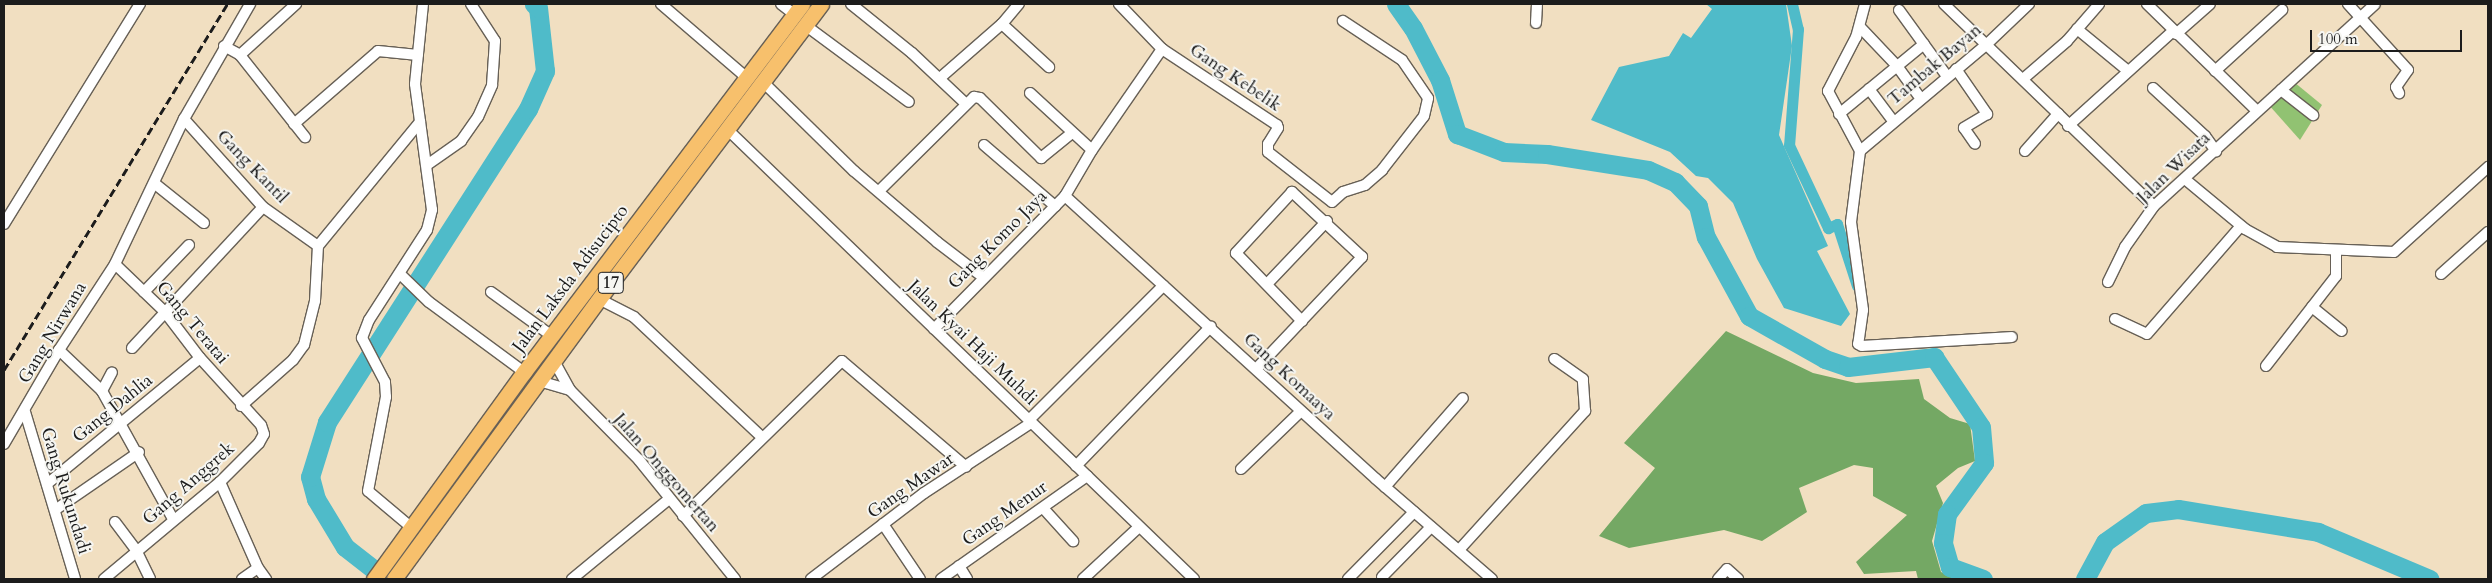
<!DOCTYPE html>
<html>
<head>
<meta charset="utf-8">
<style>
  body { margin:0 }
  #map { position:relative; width:2492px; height:583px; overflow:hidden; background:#f1dfc1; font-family:Cardo,serif }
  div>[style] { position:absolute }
  .green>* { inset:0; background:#91c272 }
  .forest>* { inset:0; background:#74a864 }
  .water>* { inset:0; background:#4fbbc9 }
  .canal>* { height:11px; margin:-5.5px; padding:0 5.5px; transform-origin:5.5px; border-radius:5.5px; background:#4fbbc9 }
  .river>* { height:19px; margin:-9.5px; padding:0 9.5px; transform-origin:9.5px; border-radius:9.5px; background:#4fbbc9 }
  .roads { filter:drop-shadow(1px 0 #676056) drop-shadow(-1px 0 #676056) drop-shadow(0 1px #676056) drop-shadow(0 -1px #676056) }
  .minor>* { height:10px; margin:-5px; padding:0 5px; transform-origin:5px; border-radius:5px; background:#fff }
  .highway>* { height:15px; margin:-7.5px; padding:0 7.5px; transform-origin:7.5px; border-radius:7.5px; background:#f7c06c }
  .rail>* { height:3px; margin-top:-1.5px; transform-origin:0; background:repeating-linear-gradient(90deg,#1c1c1c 0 8px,transparent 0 12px) }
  span { translate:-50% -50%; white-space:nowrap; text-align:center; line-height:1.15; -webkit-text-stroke:4px #f6f6f2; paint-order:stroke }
  .shield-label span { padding:1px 4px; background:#f6f6f2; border:1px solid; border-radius:4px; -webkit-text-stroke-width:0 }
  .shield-label { font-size:16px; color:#1c1c1c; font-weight:700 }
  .street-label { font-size:18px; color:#1c1c1c }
  .frame { position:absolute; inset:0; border:5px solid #1c1c1c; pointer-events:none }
  .scale { position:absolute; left:2310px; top:30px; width:152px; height:22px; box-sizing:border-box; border:2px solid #1c1c1c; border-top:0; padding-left:6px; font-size:15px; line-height:18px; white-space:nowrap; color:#1c1c1c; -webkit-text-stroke:4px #f6f6f2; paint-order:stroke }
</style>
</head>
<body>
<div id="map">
  <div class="green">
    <div style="clip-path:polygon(2294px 82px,2322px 105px,2300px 140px,2268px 104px)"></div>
  </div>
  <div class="forest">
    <div style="clip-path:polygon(1726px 331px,1813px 373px,1856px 383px,1919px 379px,1924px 399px,1950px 418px,1970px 424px,1975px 461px,1958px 468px,1936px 486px,1943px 503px,1932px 541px,1941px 572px,1957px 579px,1918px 579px,1916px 571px,1864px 574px,1856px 562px,1907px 515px,1873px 496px,1873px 468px,1854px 465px,1799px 488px,1807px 512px,1762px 541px,1724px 530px,1629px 548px,1599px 536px,1655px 468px,1624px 443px)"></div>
  </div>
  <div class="water">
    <div style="clip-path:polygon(1706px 4px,1786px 4px,1792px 46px,1779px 135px,1828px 246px,1817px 251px,1850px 314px,1841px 326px,1784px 308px,1757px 259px,1733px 203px,1708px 178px,1696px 176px,1670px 152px,1591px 120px,1619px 67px,1669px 56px,1683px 33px,1691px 38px,1712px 9px)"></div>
  </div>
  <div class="canal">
    <div style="left:1792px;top:4px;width:26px;rotate:77deg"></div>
    <div style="left:1798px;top:29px;width:116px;rotate:94.4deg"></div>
    <div style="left:1789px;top:145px;width:92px;rotate:64.8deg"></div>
    <div style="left:1828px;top:228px;width:10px;rotate:-24deg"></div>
    <div style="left:1837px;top:224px;width:65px;rotate:72.1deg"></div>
  </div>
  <div class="river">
    <div style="left:1396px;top:4px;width:29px;rotate:55deg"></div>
    <div style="left:1413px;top:28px;width:59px;rotate:62.6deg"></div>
    <div style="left:1440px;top:80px;width:57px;rotate:72.5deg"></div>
    <div style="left:1457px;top:134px;width:50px;rotate:21deg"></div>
    <div style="left:1504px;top:152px;width:43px;rotate:2.7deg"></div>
    <div style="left:1547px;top:154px;width:102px;rotate:9deg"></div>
    <div style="left:1648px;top:170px;width:30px;rotate:24deg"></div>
    <div style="left:1675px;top:182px;width:33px;rotate:46deg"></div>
    <div style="left:1698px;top:206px;width:32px;rotate:76deg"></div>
    <div style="left:1706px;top:237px;width:90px;rotate:61.4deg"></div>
    <div style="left:1749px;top:316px;width:87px;rotate:29.5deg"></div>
    <div style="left:1825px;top:359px;width:24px;rotate:19deg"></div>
    <div style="left:1848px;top:367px;width:87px;rotate:-6.6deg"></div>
    <div style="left:1934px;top:357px;width:84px;rotate:56.1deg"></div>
    <div style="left:1981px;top:427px;width:36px;rotate:85deg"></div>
    <div style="left:1984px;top:463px;width:63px;rotate:126deg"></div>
    <div style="left:1947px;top:514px;width:29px;rotate:98deg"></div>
    <div style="left:1943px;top:543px;width:25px;rotate:74deg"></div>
    <div style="left:1950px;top:567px;width:35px;rotate:20deg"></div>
    <div style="left:386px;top:579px;width:52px;rotate:-142deg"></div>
    <div style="left:345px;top:547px;width:56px;rotate:-121.1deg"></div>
    <div style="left:316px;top:499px;width:23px;rotate:-105deg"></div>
    <div style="left:310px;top:477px;width:58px;rotate:-72.8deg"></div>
    <div style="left:327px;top:422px;width:372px;rotate:-57.3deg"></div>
    <div style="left:528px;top:109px;width:42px;rotate:-65.9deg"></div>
    <div style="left:545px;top:71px;width:63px;rotate:-96.3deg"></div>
    <div style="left:538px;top:8px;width:6px;rotate:-135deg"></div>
    <div style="left:2085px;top:579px;width:42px;rotate:-61.6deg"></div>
    <div style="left:2105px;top:542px;width:50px;rotate:-35.3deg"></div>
    <div style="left:2146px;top:513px;width:32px;rotate:-7deg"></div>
    <div style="left:2178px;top:509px;width:142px;rotate:9.3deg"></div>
    <div style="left:2318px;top:532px;width:121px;rotate:22.9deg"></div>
  </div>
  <div class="roads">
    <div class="minor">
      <div style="left:661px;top:4px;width:112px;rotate:40.7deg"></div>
      <div style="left:781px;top:4px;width:16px;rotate:38deg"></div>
      <div style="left:851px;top:4px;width:78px;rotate:38.8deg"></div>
      <div style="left:912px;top:53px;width:73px;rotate:43.3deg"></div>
      <div style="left:1119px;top:4px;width:62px;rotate:46.3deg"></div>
      <div style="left:1162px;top:49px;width:138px;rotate:33.5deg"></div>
      <div style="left:1277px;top:125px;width:3px;rotate:72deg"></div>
      <div style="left:1278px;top:128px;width:19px;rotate:122deg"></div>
      <div style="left:1268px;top:144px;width:8px;rotate:90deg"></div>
      <div style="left:1268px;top:152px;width:81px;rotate:38deg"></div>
      <div style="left:1332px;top:202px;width:15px;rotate:-42deg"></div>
      <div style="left:1343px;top:192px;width:23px;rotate:-18deg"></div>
      <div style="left:1365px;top:185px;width:23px;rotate:-41deg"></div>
      <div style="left:1382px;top:170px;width:68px;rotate:-52.1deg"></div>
      <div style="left:1424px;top:116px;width:18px;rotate:-77deg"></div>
      <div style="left:1428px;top:98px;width:46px;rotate:-124.4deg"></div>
      <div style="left:1402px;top:60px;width:71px;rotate:-146.5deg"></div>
      <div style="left:1865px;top:4px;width:34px;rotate:105deg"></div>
      <div style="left:1856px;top:37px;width:61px;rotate:117.4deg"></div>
      <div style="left:1828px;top:91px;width:68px;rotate:61.9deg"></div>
      <div style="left:1860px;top:151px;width:72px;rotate:97.2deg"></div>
      <div style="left:1851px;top:222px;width:89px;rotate:82.2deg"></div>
      <div style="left:1863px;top:310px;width:34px;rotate:98deg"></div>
      <div style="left:1858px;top:344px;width:4px;rotate:27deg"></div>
      <div style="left:1862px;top:346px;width:150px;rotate:-3.4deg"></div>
      <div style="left:1944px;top:4px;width:291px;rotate:43.9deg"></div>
      <div style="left:2147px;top:4px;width:153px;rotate:44.2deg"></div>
      <div style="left:2348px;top:4px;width:89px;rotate:47.7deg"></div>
      <div style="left:2408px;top:70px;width:21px;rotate:125deg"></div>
      <div style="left:2396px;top:87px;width:7px;rotate:63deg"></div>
      <div style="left:1899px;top:10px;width:80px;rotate:54.1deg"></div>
      <div style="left:1536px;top:23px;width:19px;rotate:-87deg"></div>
      <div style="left:1002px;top:24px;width:64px;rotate:42.5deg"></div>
      <div style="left:805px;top:25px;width:129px;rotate:36.5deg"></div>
      <div style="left:1860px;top:27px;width:54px;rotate:46.5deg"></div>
      <div style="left:1897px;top:66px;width:39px;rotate:54deg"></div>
      <div style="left:2077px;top:29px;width:66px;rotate:39.5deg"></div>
      <div style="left:2176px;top:34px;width:45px;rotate:-41.4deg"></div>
      <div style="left:224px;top:46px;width:18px;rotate:29deg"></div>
      <div style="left:240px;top:55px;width:105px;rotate:51.6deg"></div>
      <div style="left:240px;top:55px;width:76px;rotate:-42.3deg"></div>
      <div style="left:1956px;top:69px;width:55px;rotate:55.4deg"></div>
      <div style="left:1987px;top:114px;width:27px;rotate:149deg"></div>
      <div style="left:1964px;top:128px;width:19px;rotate:55deg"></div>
      <div style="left:2215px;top:71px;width:91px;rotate:-42.3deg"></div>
      <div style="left:940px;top:78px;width:82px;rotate:-41.1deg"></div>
      <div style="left:1002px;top:24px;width:26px;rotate:-50deg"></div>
      <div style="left:2023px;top:79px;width:58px;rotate:-40.8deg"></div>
      <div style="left:2067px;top:41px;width:49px;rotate:-49.1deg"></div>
      <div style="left:763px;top:82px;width:127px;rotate:44.4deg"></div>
      <div style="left:854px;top:171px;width:109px;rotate:40.5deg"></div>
      <div style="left:937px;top:242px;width:58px;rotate:37.3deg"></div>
      <div style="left:2153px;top:88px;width:71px;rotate:42.7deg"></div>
      <div style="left:2205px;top:136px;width:19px;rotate:54deg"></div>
      <div style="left:1869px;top:89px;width:40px;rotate:53deg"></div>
      <div style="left:2281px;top:90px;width:41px;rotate:38deg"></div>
      <div style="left:1030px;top:93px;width:84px;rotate:42.6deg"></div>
      <div style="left:1839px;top:114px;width:110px;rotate:-39.5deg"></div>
      <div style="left:184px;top:119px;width:118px;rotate:48.1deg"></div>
      <div style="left:263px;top:207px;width:67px;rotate:35.3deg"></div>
      <div style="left:294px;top:124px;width:111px;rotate:-41deg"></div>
      <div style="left:378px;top:51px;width:40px;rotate:5.7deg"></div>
      <div style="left:2068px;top:126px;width:142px;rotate:-42.1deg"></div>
      <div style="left:728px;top:130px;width:647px;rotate:43.94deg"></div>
      <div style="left:984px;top:145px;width:94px;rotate:40.7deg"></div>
      <div style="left:1860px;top:151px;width:166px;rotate:-40.1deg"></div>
      <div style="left:1987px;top:44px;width:58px;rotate:-43.6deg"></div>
      <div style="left:2025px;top:151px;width:50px;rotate:-48.3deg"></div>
      <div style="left:427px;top:165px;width:42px;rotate:-35.2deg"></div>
      <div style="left:461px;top:141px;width:29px;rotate:-55deg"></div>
      <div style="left:478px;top:117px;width:35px;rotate:-66deg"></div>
      <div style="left:492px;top:85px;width:44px;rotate:-86.1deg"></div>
      <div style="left:495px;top:41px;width:44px;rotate:-123deg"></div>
      <div style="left:2186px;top:180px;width:77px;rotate:39.7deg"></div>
      <div style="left:2245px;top:229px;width:37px;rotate:29deg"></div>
      <div style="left:2277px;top:247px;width:117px;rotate:2.4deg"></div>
      <div style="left:2394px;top:252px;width:127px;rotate:-42.1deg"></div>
      <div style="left:154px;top:183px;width:64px;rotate:38.7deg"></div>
      <div style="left:879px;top:191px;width:134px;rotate:-44.7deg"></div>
      <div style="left:974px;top:97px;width:6px;rotate:9deg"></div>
      <div style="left:980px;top:98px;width:86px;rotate:44.5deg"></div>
      <div style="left:1041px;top:158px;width:40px;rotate:-39deg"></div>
      <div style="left:1065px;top:196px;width:420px;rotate:42.3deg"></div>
      <div style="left:1376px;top:479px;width:153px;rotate:40.8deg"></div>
      <div style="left:4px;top:224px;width:259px;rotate:-58.3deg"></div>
      <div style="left:318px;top:246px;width:161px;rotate:-50.6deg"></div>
      <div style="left:400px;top:274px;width:40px;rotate:44deg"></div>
      <div style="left:429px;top:302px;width:118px;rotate:36.4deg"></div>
      <div style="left:2441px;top:274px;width:63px;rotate:-41.8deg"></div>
      <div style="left:2108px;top:282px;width:39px;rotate:-64deg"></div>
      <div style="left:2125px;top:247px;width:50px;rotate:-54.7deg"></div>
      <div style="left:2154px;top:206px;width:299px;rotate:-42.4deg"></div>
      <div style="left:1267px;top:284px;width:87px;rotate:-46.4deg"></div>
      <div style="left:144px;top:292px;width:65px;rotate:-46.2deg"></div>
      <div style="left:491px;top:292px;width:75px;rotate:35.8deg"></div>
      <div style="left:599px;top:299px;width:39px;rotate:27deg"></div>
      <div style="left:634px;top:317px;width:175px;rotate:43.2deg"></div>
      <div style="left:2312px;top:307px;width:38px;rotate:39deg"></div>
      <div style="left:2115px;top:319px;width:35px;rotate:25deg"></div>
      <div style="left:2147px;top:334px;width:143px;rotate:-49deg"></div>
      <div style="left:934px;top:329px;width:187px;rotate:-45.4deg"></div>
      <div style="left:1065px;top:196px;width:53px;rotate:-59.6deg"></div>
      <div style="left:1092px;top:150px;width:123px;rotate:-55.3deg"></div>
      <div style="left:132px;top:348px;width:192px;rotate:-47.1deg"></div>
      <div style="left:59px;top:350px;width:59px;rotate:43.6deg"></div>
      <div style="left:102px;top:391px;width:146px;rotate:61deg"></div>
      <div style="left:554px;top:361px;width:33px;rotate:61deg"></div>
      <div style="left:570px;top:390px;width:98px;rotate:45.4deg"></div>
      <div style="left:639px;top:460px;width:153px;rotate:51.1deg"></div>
      <div style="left:2266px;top:366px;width:114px;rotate:-52.1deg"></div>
      <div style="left:2336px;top:276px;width:25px;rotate:-90deg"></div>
      <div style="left:1257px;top:368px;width:153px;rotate:-46.6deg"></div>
      <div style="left:1362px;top:257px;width:96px;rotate:-137.1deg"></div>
      <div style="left:1292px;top:192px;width:83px;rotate:132.6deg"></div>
      <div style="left:1236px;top:253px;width:95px;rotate:45.9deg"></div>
      <div style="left:539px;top:381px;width:32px;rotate:16deg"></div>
      <div style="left:102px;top:391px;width:21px;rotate:-62deg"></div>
      <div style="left:241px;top:406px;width:69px;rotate:-41.5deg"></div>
      <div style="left:293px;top:360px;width:19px;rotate:-54deg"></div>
      <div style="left:304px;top:345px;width:45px;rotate:-76deg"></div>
      <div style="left:315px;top:301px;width:55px;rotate:-86.9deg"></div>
      <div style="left:25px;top:412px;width:174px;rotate:73.3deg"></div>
      <div style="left:1029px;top:420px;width:190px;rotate:-45deg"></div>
      <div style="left:4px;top:444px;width:109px;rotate:-59.7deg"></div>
      <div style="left:59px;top:350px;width:103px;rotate:-56.9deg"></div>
      <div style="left:115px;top:264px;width:161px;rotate:-64.6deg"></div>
      <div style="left:184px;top:119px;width:133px;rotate:-60.1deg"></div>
      <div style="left:1076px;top:466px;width:194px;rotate:-46deg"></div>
      <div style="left:1241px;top:469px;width:83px;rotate:-44deg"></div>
      <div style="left:220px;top:482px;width:94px;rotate:66.2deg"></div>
      <div style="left:258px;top:568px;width:14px;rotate:54deg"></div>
      <div style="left:47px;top:484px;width:198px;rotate:-39.5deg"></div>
      <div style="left:1385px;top:487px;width:118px;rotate:-48.8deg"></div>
      <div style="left:1043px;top:508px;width:45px;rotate:47.7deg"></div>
      <div style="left:55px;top:510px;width:102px;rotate:-34.6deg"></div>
      <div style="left:683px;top:516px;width:222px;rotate:-44.3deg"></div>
      <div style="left:842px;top:361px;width:163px;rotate:40.5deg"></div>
      <div style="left:115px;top:522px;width:35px;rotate:53deg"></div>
      <div style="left:136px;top:550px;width:32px;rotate:64deg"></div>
      <div style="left:883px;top:524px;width:66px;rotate:56.1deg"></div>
      <div style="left:412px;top:528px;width:57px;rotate:-139.9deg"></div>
      <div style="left:368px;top:491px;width:96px;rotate:-79.2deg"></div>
      <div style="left:386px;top:397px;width:15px;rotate:-94deg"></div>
      <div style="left:385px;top:382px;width:50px;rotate:-117.6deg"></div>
      <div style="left:362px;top:338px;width:19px;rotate:-69deg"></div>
      <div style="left:369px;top:320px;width:107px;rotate:-57.2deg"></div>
      <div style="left:427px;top:230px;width:21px;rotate:-76deg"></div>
      <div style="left:432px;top:210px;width:127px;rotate:-97.7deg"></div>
      <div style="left:415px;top:84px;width:80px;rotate:-84.3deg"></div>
      <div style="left:1459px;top:550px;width:188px;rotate:-47.8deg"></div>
      <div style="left:1585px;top:411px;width:32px;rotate:-94deg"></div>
      <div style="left:1583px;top:379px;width:35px;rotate:-145deg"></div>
      <div style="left:959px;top:566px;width:15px;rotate:58deg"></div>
      <div style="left:1382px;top:577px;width:70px;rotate:-45.6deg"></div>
      <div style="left:104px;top:579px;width:151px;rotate:-39.9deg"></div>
      <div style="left:220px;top:482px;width:55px;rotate:-45deg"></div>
      <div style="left:259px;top:443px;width:10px;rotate:-61deg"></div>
      <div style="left:264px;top:434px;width:9px;rotate:-108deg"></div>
      <div style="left:261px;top:425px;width:91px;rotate:-132.3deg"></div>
      <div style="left:200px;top:358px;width:58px;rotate:-127.3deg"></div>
      <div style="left:165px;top:312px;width:69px;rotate:-136.2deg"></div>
      <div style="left:242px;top:579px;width:19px;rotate:-35deg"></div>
      <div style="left:572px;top:579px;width:126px;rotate:-39.5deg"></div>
      <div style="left:811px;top:579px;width:142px;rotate:-37.3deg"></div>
      <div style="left:924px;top:493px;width:128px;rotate:-33.2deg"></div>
      <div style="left:941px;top:579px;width:179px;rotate:-35.2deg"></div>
      <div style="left:1083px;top:579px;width:76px;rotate:-42.9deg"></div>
      <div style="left:1348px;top:579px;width:94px;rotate:-45.4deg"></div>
      <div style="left:1718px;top:579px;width:13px;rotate:-48deg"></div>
      <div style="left:1727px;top:569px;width:15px;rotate:42deg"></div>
    </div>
    <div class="highway">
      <div style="left:374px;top:579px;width:256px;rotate:-54.1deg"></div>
      <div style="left:524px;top:372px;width:461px;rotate:-52.9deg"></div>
      <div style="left:394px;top:579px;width:367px;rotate:-53.8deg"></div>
      <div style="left:611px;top:283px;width:349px;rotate:-53deg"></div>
    </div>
  </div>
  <div class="rail">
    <div style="left:4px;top:370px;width:429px;rotate:-58.6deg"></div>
  </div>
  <div class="shield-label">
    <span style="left:611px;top:283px">17</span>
  </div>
  <div class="street-label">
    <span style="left:1935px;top:65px;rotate:-40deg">Tambak Bayan</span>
    <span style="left:1235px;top:78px;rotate:34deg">Gang Kebelik</span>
    <span style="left:252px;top:167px;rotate:46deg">Gang Kantil</span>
    <span style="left:2174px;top:168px;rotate:-44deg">Jalan Wisata</span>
    <span style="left:998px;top:240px;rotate:-45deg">Gang Komo Jaya</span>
    <span style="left:571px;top:279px;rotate:-53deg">Jalan Laksda Adisucipto</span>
    <span style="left:192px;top:323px;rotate:50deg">Gang Teratai</span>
    <span style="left:53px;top:333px;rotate:-59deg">Gang Nirwana</span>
    <span style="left:972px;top:343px;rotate:44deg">Jalan Kyai Haji Muhdi</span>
    <span style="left:1289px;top:377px;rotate:43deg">Gang Komaaya</span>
    <span style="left:113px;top:409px;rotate:-39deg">Gang Dahlia</span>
    <span style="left:666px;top:473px;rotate:49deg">Jalan Onggomertan</span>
    <span style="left:189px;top:484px;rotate:-41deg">Gang Anggrek</span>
    <span style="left:911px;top:486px;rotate:-35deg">Gang Mawar</span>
    <span style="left:65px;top:491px;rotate:73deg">Gang Rukundadi</span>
    <span style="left:1005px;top:514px;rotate:-35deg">Gang Menur</span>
  </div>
  <div class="frame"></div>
  <div class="scale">100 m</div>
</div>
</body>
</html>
